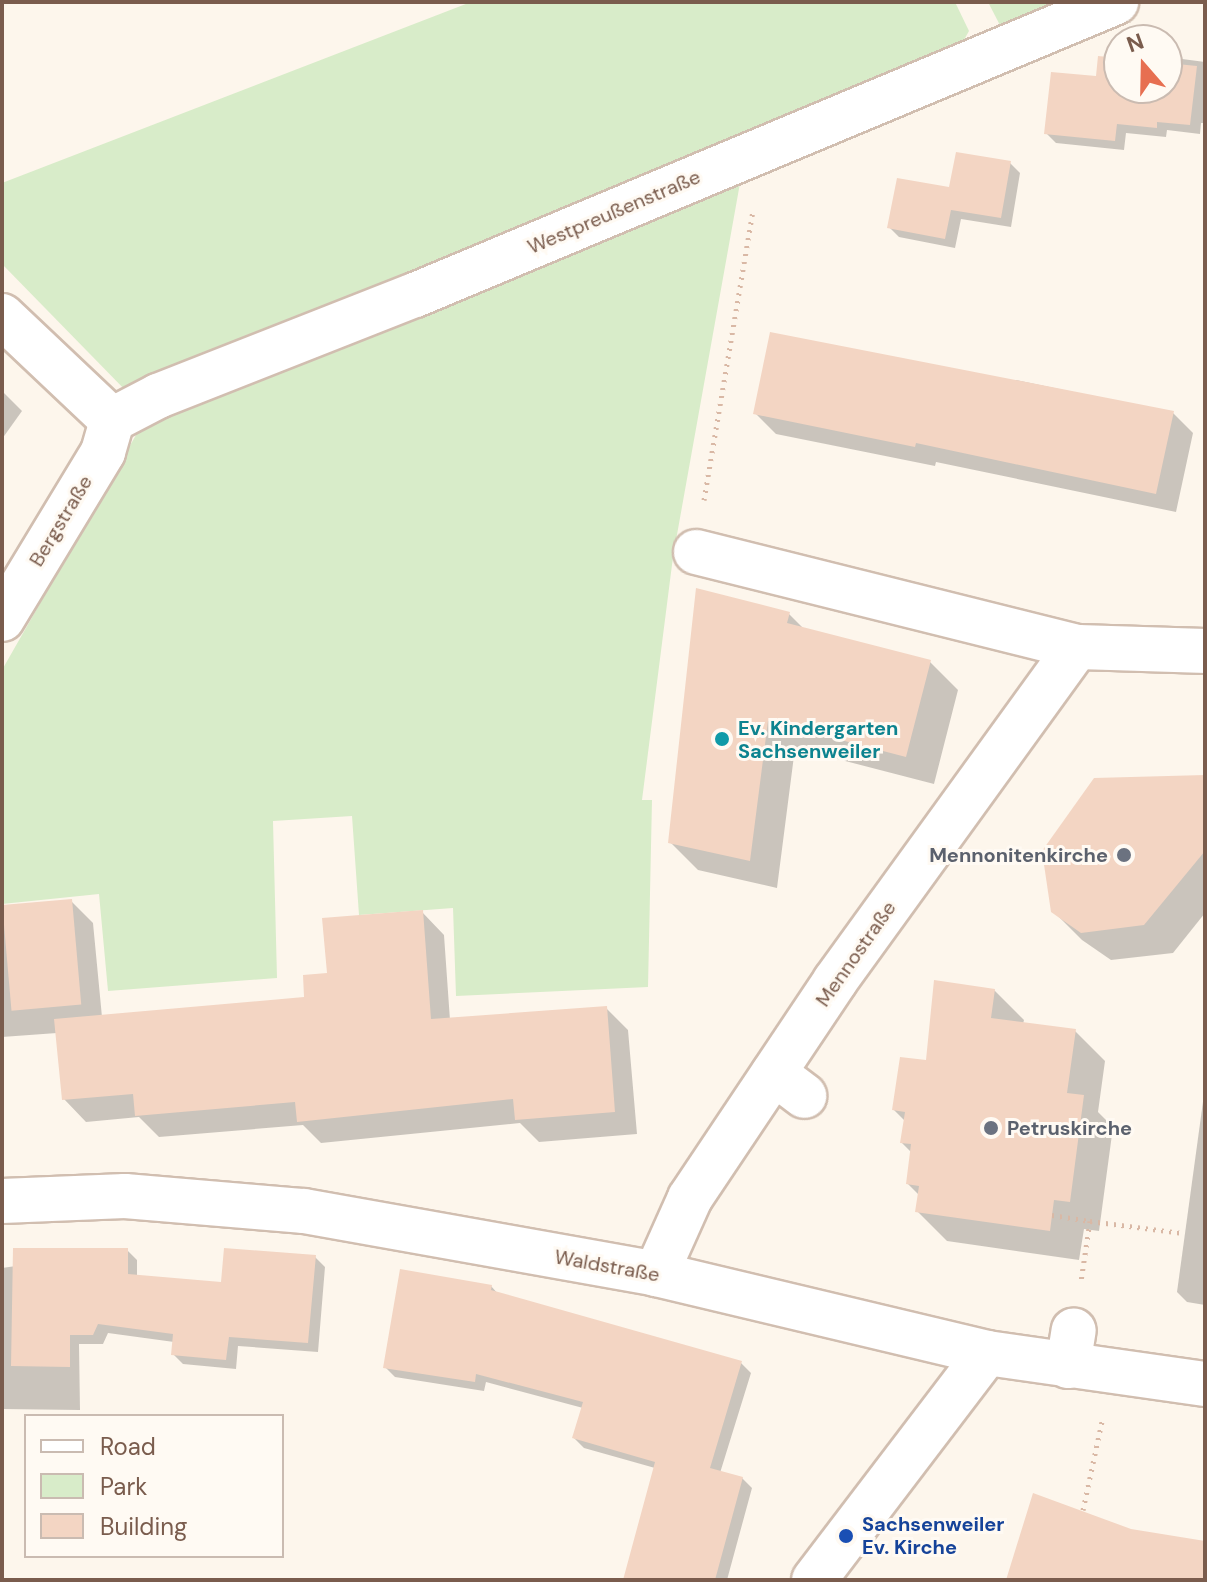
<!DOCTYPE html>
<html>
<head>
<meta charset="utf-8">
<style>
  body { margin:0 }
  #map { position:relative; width:1207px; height:1582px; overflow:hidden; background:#fdf6ec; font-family:"DM Sans",sans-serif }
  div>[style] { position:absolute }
  .green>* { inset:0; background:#d8ecc9 }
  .shadow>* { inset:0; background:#0003 }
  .building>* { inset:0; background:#f3d5c3; transform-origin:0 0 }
  .path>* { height:5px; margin-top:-2.5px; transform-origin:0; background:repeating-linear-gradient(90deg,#d9b8a5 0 2px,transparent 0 8px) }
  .roads { filter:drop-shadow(2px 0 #d1beb0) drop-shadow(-2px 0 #d1beb0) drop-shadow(0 2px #d1beb0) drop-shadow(0 -2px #d1beb0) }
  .minor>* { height:44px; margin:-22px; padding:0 22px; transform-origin:22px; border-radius:22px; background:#fff }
  .dots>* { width:22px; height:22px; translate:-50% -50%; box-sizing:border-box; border:4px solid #fffaf3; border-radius:50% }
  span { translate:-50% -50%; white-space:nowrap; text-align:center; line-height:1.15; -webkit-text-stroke:6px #fffaf3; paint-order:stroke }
  .street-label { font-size:20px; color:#7a5c4d }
  .culture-label { font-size:20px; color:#0d838f; font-weight:700 }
  .left { translate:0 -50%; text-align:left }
  .worship-label { font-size:20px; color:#5b616d; font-weight:700 }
  .right { translate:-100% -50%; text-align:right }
  .transit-label { font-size:20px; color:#164399; font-weight:700 }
  .frame { position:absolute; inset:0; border:4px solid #7a5c4d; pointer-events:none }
  .legend { position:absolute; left:24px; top:1414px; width:260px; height:144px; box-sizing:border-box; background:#fffaf3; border:2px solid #cabbb1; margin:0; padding:10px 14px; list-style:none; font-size:24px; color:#7a5c4d }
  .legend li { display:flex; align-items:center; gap:16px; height:40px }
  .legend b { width:40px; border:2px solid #cabbb1 }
  .north { position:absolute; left:1103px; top:24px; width:80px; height:80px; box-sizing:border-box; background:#fffaf3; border:2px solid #cabbb1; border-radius:50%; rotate:340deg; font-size:22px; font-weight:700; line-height:32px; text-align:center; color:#7a5c4d }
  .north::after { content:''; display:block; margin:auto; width:28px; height:36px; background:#e76f51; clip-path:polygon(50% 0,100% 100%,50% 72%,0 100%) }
</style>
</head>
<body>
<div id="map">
  <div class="green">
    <div style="clip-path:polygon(471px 2px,955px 2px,969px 31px,956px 54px,130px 395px,2px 264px,2px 183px)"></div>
    <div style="clip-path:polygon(988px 2px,1080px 2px,1004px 33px)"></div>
    <div style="clip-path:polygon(742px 172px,673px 557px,642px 800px,652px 800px,648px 987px,456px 996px,453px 908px,359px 915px,352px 816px,273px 821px,277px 978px,108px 991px,99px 894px,2px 904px,2px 670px,136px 435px,130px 423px)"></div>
  </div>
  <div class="shadow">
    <div style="clip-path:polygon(1167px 57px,1205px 62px,1205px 123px,1201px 123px,1200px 134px,1167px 130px,1166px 137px,1126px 133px,1124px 150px,1056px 143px,1046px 133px,1119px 60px,1119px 88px,1167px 88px)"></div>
    <div style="clip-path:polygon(1010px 163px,1020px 173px,1011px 227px,961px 219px,955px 248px,899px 237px,889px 227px)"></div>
    <div style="clip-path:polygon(1016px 380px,1173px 413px,1193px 433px,1176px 512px,936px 462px,935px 466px,776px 434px,756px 414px,1015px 384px)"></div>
    <div style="clip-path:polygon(2px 391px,22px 411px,2px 439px)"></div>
    <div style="clip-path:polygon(789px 614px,805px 630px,930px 662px,958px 690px,934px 784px,795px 748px,777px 888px,698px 870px,670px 842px)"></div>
    <div style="clip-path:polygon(1205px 777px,1205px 913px,1173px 953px,1111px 960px,1082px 940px,1053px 911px)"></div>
    <div style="clip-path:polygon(71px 901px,93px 923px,102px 1017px,307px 999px,329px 975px,422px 912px,444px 935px,450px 1020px,606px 1008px,628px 1030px,637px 1134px,539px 1142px,520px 1123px,321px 1143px,303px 1125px,159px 1137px,139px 1117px,86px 1122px,64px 1099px,57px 1033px,2px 1037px,2px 908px)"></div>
    <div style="clip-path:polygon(994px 990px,1024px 1020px,1023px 1024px,1075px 1031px,1105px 1061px,1098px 1112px,1113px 1127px,1099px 1231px,1084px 1229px,1079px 1260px,947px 1241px,917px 1211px,919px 1195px,908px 1184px,912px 1153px,902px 1143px,905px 1121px,894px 1110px,928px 1063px)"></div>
    <div style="clip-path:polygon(1205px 1087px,1205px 1305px,1187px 1302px,1177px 1292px)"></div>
    <div style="clip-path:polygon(127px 1250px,137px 1260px,137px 1277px,223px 1285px,315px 1257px,325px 1267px,318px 1352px,238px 1346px,236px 1369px,183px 1364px,173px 1354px,174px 1342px,108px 1333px,103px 1344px,79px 1344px,80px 1410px,2px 1409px,2px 1268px)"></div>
    <div style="clip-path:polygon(491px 1286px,499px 1295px,741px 1363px,751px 1373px,720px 1473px,742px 1478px,752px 1488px,727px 1580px,626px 1580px,655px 1468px,584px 1448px,574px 1438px,583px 1408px,486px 1382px,484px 1391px,395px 1377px,385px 1367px)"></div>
  </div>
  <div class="building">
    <div style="clip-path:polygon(1098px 56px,1119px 58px,1119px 88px,1167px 88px,1167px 63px,1197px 66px,1190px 125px,1157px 122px,1157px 128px,1117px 124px,1115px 141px,1044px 134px,1051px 72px,1096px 76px)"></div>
    <div style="clip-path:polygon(956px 152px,1011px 161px,1001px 218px,951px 210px,945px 239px,887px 228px,897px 178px,949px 187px)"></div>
    <div style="clip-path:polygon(770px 332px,1174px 411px,1156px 494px,916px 443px,915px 447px,753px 414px)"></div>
    <div style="clip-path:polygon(696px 588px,790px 612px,787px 623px,931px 660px,906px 757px,768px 721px,750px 861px,668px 843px)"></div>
    <div style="clip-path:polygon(1205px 775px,1205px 851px,1144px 925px,1081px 933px,1051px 912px,1042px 851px,1094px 778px)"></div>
    <div style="left:72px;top:899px;width:106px;height:70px;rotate:85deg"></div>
    <div style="clip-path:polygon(423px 910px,431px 1019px,607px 1006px,615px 1112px,515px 1120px,513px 1099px,297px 1122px,295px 1102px,135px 1116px,133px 1094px,62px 1100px,54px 1019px,304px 997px,303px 975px,327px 973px,322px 918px)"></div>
    <div style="clip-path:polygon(934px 980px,995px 989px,991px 1018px,1076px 1029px,1067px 1093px,1084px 1095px,1070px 1202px,1054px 1200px,1050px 1231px,915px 1212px,919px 1186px,906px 1184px,911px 1144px,900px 1143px,905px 1112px,892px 1110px,900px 1057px,926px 1060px)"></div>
    <div style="clip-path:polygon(13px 1248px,128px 1248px,128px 1274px,221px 1282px,224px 1248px,316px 1255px,308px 1343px,229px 1337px,226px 1360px,171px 1355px,173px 1334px,98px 1324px,93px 1335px,70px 1335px,70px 1367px,11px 1366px)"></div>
    <div style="clip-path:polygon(400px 1269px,492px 1285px,491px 1290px,742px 1361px,710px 1468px,743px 1477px,715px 1580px,623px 1580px,655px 1462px,572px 1438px,583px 1402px,476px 1374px,475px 1382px,383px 1368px)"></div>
    <div style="clip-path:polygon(1033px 1493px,1131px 1529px,1205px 1541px,1205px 1580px,1006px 1580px)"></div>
  </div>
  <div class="path">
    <div style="left:704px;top:500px;width:294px;rotate:-80.4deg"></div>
    <div style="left:1052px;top:1215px;width:38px;rotate:9deg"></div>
    <div style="left:1090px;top:1221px;width:61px;rotate:98.5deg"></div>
    <div style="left:1090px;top:1221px;width:94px;rotate:7.4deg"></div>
    <div style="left:1083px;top:1510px;width:91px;rotate:-77.9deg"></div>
  </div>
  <div class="roads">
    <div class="minor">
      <div style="left:2px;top:316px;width:151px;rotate:43.4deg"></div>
      <div style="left:112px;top:420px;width:52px;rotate:-27.6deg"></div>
      <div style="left:158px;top:396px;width:276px;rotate:-21.5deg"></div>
      <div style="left:415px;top:295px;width:760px;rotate:-22.68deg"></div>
      <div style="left:696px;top:552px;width:393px;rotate:14deg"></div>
      <div style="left:2px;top:619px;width:195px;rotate:-58.8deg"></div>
      <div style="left:103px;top:452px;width:33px;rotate:-74deg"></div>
      <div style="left:774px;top:1073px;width:38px;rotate:37deg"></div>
      <div style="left:2px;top:1201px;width:123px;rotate:-2.3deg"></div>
      <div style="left:125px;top:1196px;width:180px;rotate:4.8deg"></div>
      <div style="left:304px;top:1211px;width:358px;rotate:10.1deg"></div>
      <div style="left:656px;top:1274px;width:340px;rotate:13.4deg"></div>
      <div style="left:987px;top:1353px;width:220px;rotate:8.1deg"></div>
      <div style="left:656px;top:1274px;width:83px;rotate:-65.9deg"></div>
      <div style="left:690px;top:1198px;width:261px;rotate:-56.2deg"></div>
      <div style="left:835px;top:981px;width:412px;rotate:-54.1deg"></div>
      <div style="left:1077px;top:647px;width:128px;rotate:1.8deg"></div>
      <div style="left:1068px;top:1366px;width:36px;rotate:-81deg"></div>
      <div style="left:814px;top:1580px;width:285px;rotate:-52.7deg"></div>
    </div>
  </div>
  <div class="dots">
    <div style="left:722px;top:739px;background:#0f9aa8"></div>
    <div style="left:1124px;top:855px;background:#6b7280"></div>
    <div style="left:991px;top:1128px;background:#6b7280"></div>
    <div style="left:846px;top:1536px;background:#1a4fb4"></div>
  </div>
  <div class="street-label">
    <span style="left:614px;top:212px;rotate:-23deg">Westpreußenstraße</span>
    <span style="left:61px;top:521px;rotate:-59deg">Bergstraße</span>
    <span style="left:856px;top:954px;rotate:-55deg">Mennostraße</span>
    <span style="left:607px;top:1266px;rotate:10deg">Waldstraße</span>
  </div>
  <div class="culture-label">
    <span class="left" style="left:738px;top:740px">Ev. Kindergarten<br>Sachsenweiler</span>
  </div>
  <div class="worship-label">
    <span class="right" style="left:1108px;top:855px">Mennonitenkirche</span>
    <span class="left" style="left:1007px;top:1128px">Petruskirche</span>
  </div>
  <div class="transit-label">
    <span class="left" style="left:862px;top:1536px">Sachsenweiler<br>Ev. Kirche</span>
  </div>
  <div class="frame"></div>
  <ul class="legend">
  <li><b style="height:10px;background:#fff"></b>Road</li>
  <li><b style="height:22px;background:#d8ecc9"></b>Park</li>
  <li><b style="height:22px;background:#f3d5c3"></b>Building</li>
  </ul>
  <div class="north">N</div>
</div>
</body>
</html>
